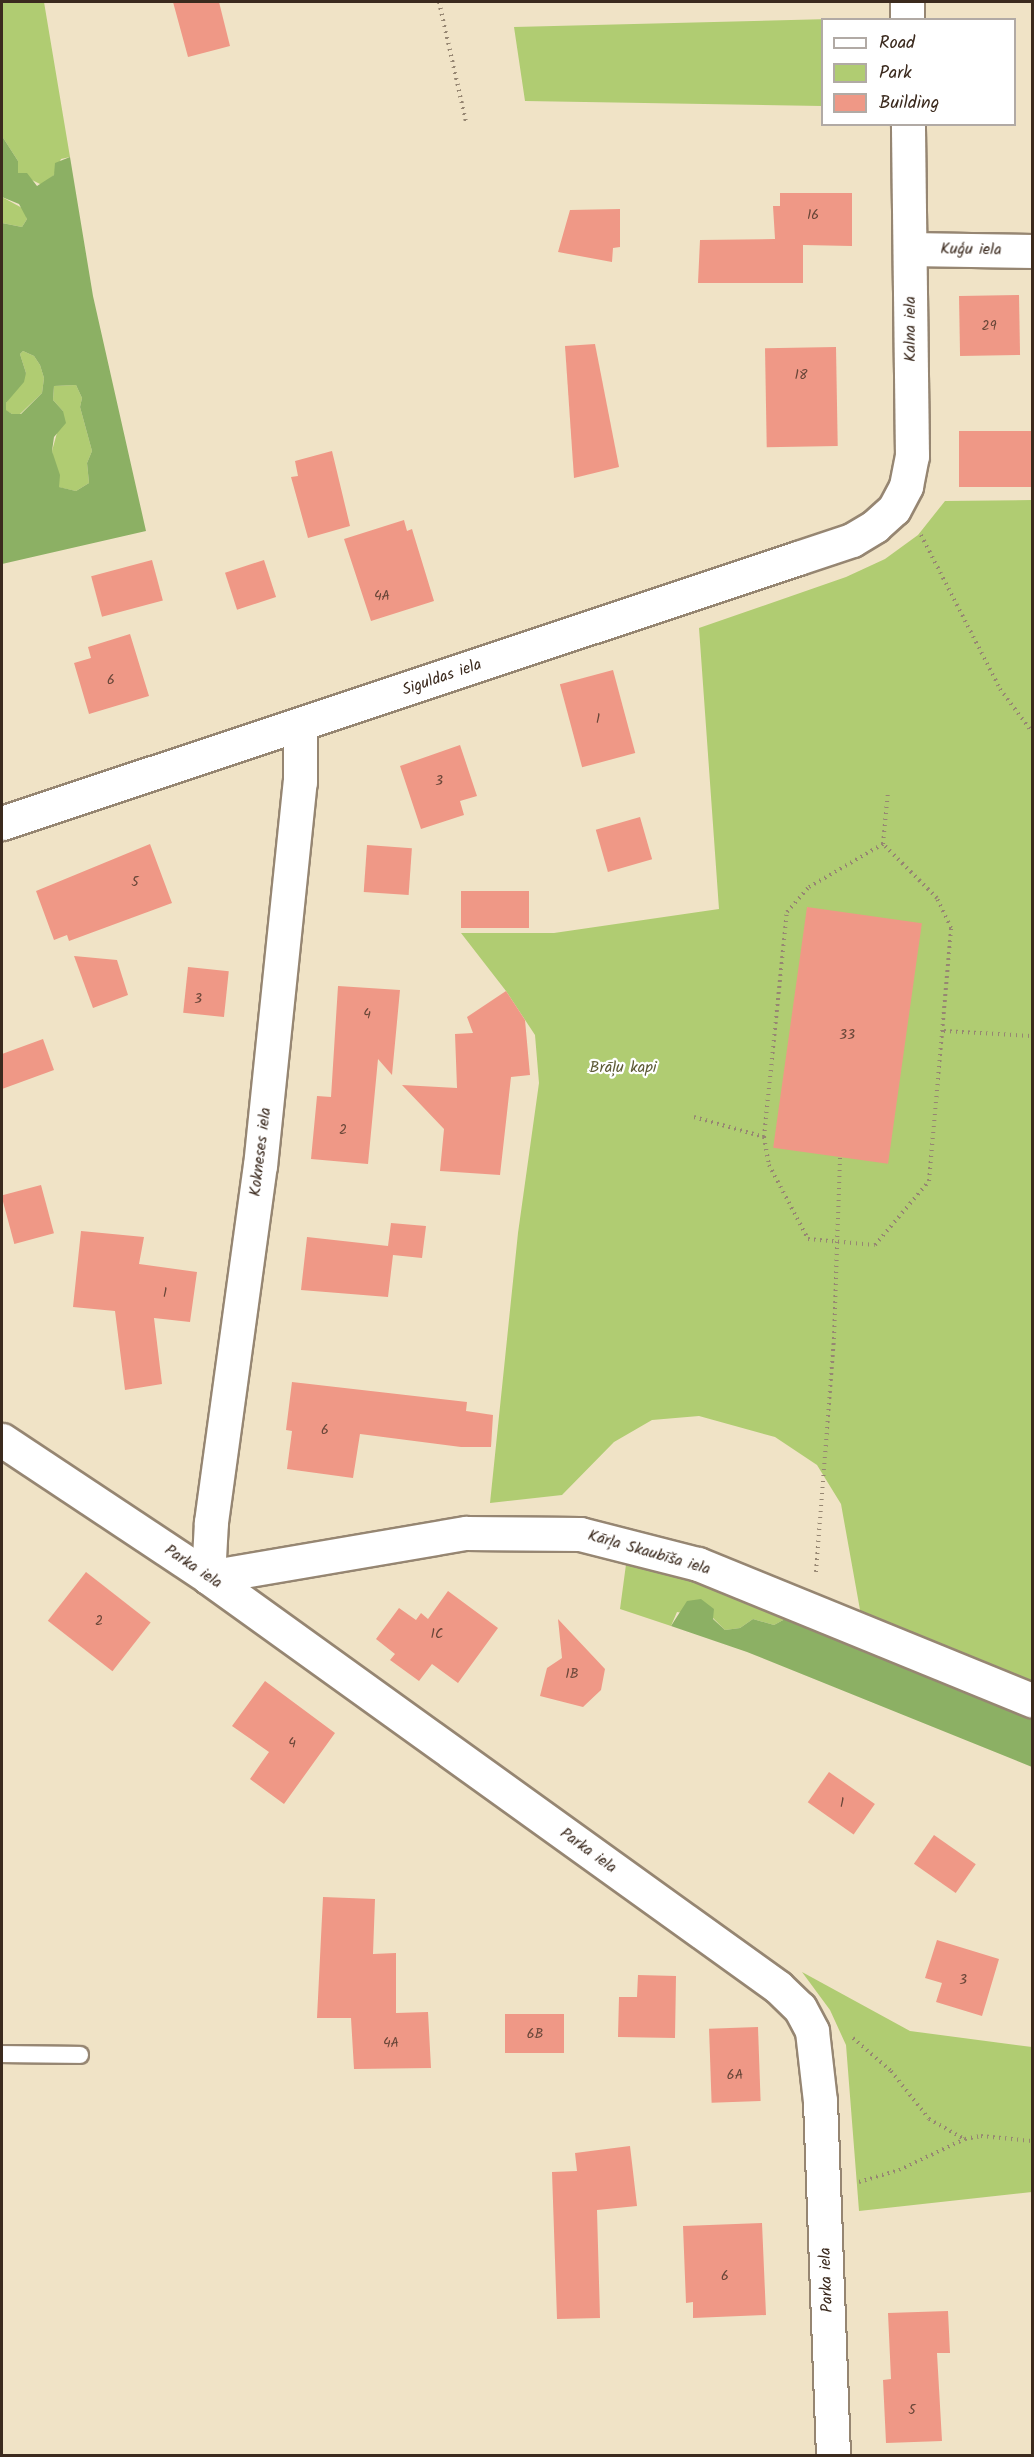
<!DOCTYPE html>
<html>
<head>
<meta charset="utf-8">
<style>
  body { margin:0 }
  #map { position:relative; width:1034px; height:2457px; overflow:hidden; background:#f0e3c6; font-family:Kalam,sans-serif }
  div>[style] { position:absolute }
  .green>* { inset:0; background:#b0cc72 }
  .forest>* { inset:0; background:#8cb064 }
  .building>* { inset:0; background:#ef9886; transform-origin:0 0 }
  .path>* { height:4px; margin-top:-2px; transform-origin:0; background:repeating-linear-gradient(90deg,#968672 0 1.5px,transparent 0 6px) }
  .roads { filter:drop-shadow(2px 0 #968672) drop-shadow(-2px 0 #968672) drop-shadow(0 2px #968672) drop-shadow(0 -2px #968672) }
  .lane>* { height:16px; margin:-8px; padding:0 8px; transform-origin:8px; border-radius:8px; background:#fff }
  .street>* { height:33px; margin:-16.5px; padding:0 16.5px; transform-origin:16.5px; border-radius:16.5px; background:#fff }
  span { translate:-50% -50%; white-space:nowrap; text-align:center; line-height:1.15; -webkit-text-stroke:4.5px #fff; paint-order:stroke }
  .number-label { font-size:14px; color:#684638 }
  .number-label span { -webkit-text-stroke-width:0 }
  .street-label { font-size:16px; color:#3b2a1e }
  .park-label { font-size:16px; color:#5e5b37 }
  .frame { position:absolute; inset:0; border:3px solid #3b2a1e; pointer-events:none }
  .legend { position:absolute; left:821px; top:18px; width:195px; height:108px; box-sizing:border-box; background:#fff; border:2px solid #b1aaa5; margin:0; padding:8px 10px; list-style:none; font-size:18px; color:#3b2a1e }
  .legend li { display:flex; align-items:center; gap:12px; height:30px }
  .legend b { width:30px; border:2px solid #b1aaa5 }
</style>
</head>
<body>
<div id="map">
  <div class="green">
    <div style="clip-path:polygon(2px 2px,44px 2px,70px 157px,61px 159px,54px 175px,42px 185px,18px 173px,18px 161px,2px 136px)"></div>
    <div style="clip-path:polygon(869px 18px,822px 20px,822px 106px,525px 101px,514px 27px)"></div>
    <div style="clip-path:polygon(2px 197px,24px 209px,27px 219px,22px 227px,2px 223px)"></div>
    <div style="clip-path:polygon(23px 351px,34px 356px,40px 365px,44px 378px,42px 393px,20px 414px,12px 414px,5px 410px,6px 403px,26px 373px,20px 354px)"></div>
    <div style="clip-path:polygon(76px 385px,82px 398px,80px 407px,92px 451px,87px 463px,89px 483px,76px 491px,58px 487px,52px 451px,63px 411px,53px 400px,54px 386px)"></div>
    <div style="clip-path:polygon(1032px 500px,1032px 1689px,862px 1621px,841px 1504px,817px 1465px,775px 1437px,699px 1416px,652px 1420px,614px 1442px,562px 1495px,490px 1503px,518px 1233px,539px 1083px,535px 1035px,506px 991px,461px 933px,554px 933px,719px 909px,699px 628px,846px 577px,885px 559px,918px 535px,945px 501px)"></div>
    <div style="clip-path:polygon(627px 1557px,670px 1569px,785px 1619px,774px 1625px,753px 1619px,740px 1628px,725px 1630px,713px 1618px,677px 1612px,671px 1626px,620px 1609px)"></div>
    <div style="clip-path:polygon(802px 1972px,910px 2031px,1032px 2047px,1032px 2192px,859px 2211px,846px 2045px,830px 2010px)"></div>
  </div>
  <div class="forest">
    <div style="clip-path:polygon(evenodd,2px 136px,18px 161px,18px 173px,27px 173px,37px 186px,54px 175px,55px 163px,70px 157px,93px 296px,146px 531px,2px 564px,2px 223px,22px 227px,27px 219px,19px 204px,2px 197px,2px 136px,23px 351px,34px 356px,40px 365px,44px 378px,42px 393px,21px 414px,12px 414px,6px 410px,6px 403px,24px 382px,26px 373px,20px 354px,23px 351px,2px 136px,76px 385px,82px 398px,80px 407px,92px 451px,87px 463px,89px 483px,76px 491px,59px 487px,60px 475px,52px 451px,54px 437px,66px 423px,63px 411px,53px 400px,54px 386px,76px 385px)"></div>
    <div style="clip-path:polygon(701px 1599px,714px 1609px,713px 1619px,725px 1630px,740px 1628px,753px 1619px,774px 1625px,785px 1619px,1032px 1719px,1032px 1767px,747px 1652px,671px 1626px,687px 1601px)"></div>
  </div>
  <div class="building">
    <div style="clip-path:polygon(173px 2px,219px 2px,230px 46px,188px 57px)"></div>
    <div style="clip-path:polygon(780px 193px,852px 193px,852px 246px,803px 245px,803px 283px,698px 283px,700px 240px,775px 239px,773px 206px,780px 206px)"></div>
    <div style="clip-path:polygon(620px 209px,620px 247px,613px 248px,612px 262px,558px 252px,570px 210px)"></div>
    <div style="left:1019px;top:295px;width:60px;height:60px;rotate:89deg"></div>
    <div style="clip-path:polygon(595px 344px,619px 467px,574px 478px,565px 346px)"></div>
    <div style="left:836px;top:347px;width:99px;height:71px;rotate:89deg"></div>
    <div style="left:1032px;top:431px;width:56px;height:73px;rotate:90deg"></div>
    <div style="clip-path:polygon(332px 451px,350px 526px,308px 538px,291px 477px,298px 476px,295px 461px)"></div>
    <div style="clip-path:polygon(404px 520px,407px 531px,412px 529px,434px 601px,371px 621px,344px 539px)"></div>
    <div style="left:152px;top:560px;width:42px;height:63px;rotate:75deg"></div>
    <div style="left:264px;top:560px;width:39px;height:41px;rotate:72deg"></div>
    <div style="clip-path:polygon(130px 634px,149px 696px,89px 714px,74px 663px,91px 658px,88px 647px)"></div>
    <div style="left:613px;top:670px;width:86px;height:55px;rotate:75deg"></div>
    <div style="clip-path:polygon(460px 745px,477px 796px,460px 801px,464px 815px,421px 829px,400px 766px)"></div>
    <div style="left:640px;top:817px;width:44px;height:46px;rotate:74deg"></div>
    <div style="clip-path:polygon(150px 844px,172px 903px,69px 941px,67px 935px,54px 940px,36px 891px)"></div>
    <div style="left:367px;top:845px;width:45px;height:47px;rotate:4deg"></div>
    <div style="left:461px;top:891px;width:68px;height:37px"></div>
    <div style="left:807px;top:907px;width:116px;height:243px;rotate:8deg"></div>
    <div style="clip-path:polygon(74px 956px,117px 960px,128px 995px,93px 1008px)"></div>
    <div style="left:188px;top:967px;width:41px;height:46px;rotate:6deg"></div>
    <div style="clip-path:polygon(338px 986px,400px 990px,392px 1075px,378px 1059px,368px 1164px,311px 1159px,317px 1096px,331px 1097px)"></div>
    <div style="clip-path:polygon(506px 991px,525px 1020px,530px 1075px,511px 1077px,500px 1175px,440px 1171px,444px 1129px,402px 1085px,457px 1088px,455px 1034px,473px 1033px,467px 1017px)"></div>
    <div style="clip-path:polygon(43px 1039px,54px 1070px,2px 1089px,2px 1054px)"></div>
    <div style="left:41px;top:1185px;width:50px;height:41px;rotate:75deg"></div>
    <div style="clip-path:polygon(391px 1223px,426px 1226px,422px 1258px,393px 1255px,388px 1297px,301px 1290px,307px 1237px,388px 1246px)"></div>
    <div style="clip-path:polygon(81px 1231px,144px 1237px,139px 1264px,197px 1272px,190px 1322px,154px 1318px,162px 1384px,125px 1390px,115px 1311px,73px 1307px)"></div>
    <div style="clip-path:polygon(292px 1382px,467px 1402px,466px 1411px,493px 1415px,491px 1447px,461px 1447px,360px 1434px,353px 1478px,287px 1469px,292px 1431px,286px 1430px)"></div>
    <div style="left:86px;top:1572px;width:82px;height:62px;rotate:38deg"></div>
    <div style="clip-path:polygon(448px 1591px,498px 1628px,458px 1683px,432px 1664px,419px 1681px,390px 1660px,395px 1654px,376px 1639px,399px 1608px,416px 1620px,421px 1613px,428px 1619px)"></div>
    <div style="clip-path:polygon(558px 1619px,605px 1669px,601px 1690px,583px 1707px,540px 1696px,547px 1668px,562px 1658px)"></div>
    <div style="clip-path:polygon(265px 1681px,335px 1733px,284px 1804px,250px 1779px,269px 1752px,232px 1726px)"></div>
    <div style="left:829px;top:1772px;width:56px;height:37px;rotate:35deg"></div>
    <div style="left:934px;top:1835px;width:51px;height:35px;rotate:35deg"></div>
    <div style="clip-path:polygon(323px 1897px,375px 1899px,373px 1954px,396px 1953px,396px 2013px,428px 2012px,431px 2068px,354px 2069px,351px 2018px,317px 2018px)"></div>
    <div style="clip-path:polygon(937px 1940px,999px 1959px,982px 2016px,936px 2002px,942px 1983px,925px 1978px)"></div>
    <div style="clip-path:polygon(638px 1975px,676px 1976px,675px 2038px,618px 2037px,619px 1997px,637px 1997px)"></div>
    <div style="left:564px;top:2014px;width:39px;height:59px;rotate:90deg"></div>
    <div style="left:758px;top:2027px;width:74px;height:49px;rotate:88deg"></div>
    <div style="clip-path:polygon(630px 2146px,637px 2206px,597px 2210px,600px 2318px,557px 2319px,552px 2172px,577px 2171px,575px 2153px)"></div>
    <div style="clip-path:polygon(762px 2223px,766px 2315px,693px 2318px,693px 2302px,686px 2303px,683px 2226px)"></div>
    <div style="clip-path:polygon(948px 2311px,950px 2353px,937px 2353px,942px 2441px,886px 2443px,883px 2380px,891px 2379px,888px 2313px)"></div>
  </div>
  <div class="path">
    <div style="left:439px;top:2px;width:123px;rotate:77.3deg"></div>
    <div style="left:921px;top:535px;width:173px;rotate:62.8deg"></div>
    <div style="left:1000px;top:689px;width:54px;rotate:53.3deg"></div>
    <div style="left:883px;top:844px;width:52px;rotate:-84.5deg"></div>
    <div style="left:944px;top:1031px;width:88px;rotate:3.3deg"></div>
    <div style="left:694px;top:1117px;width:73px;rotate:15.9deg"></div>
    <div style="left:764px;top:1137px;width:28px;rotate:80deg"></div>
    <div style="left:769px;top:1165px;width:84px;rotate:62.2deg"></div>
    <div style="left:808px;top:1239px;width:67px;rotate:5.1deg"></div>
    <div style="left:875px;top:1245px;width:84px;rotate:-49.8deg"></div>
    <div style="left:929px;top:1181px;width:254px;rotate:-85deg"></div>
    <div style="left:951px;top:928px;width:33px;rotate:-115deg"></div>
    <div style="left:937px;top:898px;width:76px;rotate:-135deg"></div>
    <div style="left:764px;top:1137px;width:226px;rotate:-84.2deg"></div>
    <div style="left:787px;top:912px;width:33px;rotate:-49deg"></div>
    <div style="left:809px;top:887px;width:86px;rotate:-30.2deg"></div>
    <div style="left:816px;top:1572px;width:234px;rotate:-85.6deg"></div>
    <div style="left:834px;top:1339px;width:182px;rotate:-88.1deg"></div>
    <div style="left:853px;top:2038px;width:50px;rotate:41deg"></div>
    <div style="left:891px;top:2071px;width:61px;rotate:51.6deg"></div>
    <div style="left:929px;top:2119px;width:40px;rotate:29.7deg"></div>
    <div style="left:859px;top:2182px;width:42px;rotate:-16.7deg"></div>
    <div style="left:899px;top:2170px;width:73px;rotate:-25.2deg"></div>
    <div style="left:965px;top:2139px;width:16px;rotate:-11deg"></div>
    <div style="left:981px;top:2136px;width:51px;rotate:5.6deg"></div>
  </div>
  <div class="roads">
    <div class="lane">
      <div style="left:2px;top:2054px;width:78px;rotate:0.7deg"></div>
    </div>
    <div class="street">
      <div style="left:907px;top:2px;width:18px;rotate:90deg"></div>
      <div style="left:910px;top:249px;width:122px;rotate:0.9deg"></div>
      <div style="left:2px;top:823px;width:839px;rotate:-18.41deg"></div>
      <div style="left:798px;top:558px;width:57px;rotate:-18.4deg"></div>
      <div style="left:852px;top:540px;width:27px;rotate:-31deg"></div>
      <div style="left:875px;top:526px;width:25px;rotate:-42deg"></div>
      <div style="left:894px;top:509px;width:26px;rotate:-62deg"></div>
      <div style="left:906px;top:486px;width:31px;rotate:-79deg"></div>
      <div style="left:912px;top:456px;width:332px;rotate:-90.7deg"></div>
      <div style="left:2px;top:1440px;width:247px;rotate:33.6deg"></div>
      <div style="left:208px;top:1577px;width:702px;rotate:35.73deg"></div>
      <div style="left:778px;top:1987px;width:30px;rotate:44deg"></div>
      <div style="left:800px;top:2008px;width:26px;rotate:62deg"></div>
      <div style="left:812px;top:2031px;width:70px;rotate:83.5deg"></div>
      <div style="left:820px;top:2101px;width:355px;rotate:87.9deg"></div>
      <div style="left:208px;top:1577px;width:262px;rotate:-9.7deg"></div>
      <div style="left:466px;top:1533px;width:114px;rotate:0.5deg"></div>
      <div style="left:580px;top:1534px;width:122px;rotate:14.3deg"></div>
      <div style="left:698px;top:1564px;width:361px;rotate:22.2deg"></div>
      <div style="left:208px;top:1577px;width:55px;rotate:-86.9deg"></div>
      <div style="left:211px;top:1522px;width:359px;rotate:-82.2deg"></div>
      <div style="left:260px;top:1166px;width:386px;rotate:-84.1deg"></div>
      <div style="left:300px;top:782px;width:56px;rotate:-90deg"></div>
    </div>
  </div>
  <div class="number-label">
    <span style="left:813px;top:215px">16</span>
    <span style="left:989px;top:326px">29</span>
    <span style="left:801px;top:375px">18</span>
    <span style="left:382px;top:596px">4A</span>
    <span style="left:111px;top:680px">6</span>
    <span style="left:598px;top:719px">1</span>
    <span style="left:439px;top:781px">3</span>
    <span style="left:135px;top:882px">5</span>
    <span style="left:198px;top:999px">3</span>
    <span style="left:367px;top:1014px">4</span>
    <span style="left:847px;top:1035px">33</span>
    <span style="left:343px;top:1130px">2</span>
    <span style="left:165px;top:1293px">1</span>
    <span style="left:325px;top:1430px">6</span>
    <span style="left:99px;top:1621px">2</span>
    <span style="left:437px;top:1634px">1C</span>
    <span style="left:572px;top:1674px">1B</span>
    <span style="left:292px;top:1743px">4</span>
    <span style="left:842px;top:1803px">1</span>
    <span style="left:963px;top:1980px">3</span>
    <span style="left:535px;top:2034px">6B</span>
    <span style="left:391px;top:2043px">4A</span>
    <span style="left:735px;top:2075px">6A</span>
    <span style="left:725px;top:2276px">6</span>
    <span style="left:912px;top:2410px">5</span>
  </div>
  <div class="street-label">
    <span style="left:971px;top:250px;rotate:1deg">Kuģu iela</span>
    <span style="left:911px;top:329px;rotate:-90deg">Kalna iela</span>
    <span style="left:442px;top:678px;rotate:-19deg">Siguldas iela</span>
    <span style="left:261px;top:1152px;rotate:-83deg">Kokneses iela</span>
    <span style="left:649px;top:1553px;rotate:16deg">Kārļa Skaubīša iela</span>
    <span style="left:193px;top:1567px;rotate:34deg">Parka iela</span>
    <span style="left:588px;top:1851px;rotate:36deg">Parka iela</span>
    <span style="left:827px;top:2280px;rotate:-92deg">Parka iela</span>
  </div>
  <div class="park-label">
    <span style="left:623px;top:1068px">Brāļu kapi</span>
  </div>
  <div class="frame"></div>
  <ul class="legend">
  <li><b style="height:8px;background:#fff"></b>Road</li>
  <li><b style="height:16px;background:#b0cc72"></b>Park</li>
  <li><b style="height:16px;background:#ef9886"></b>Building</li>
  </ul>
</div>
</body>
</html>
